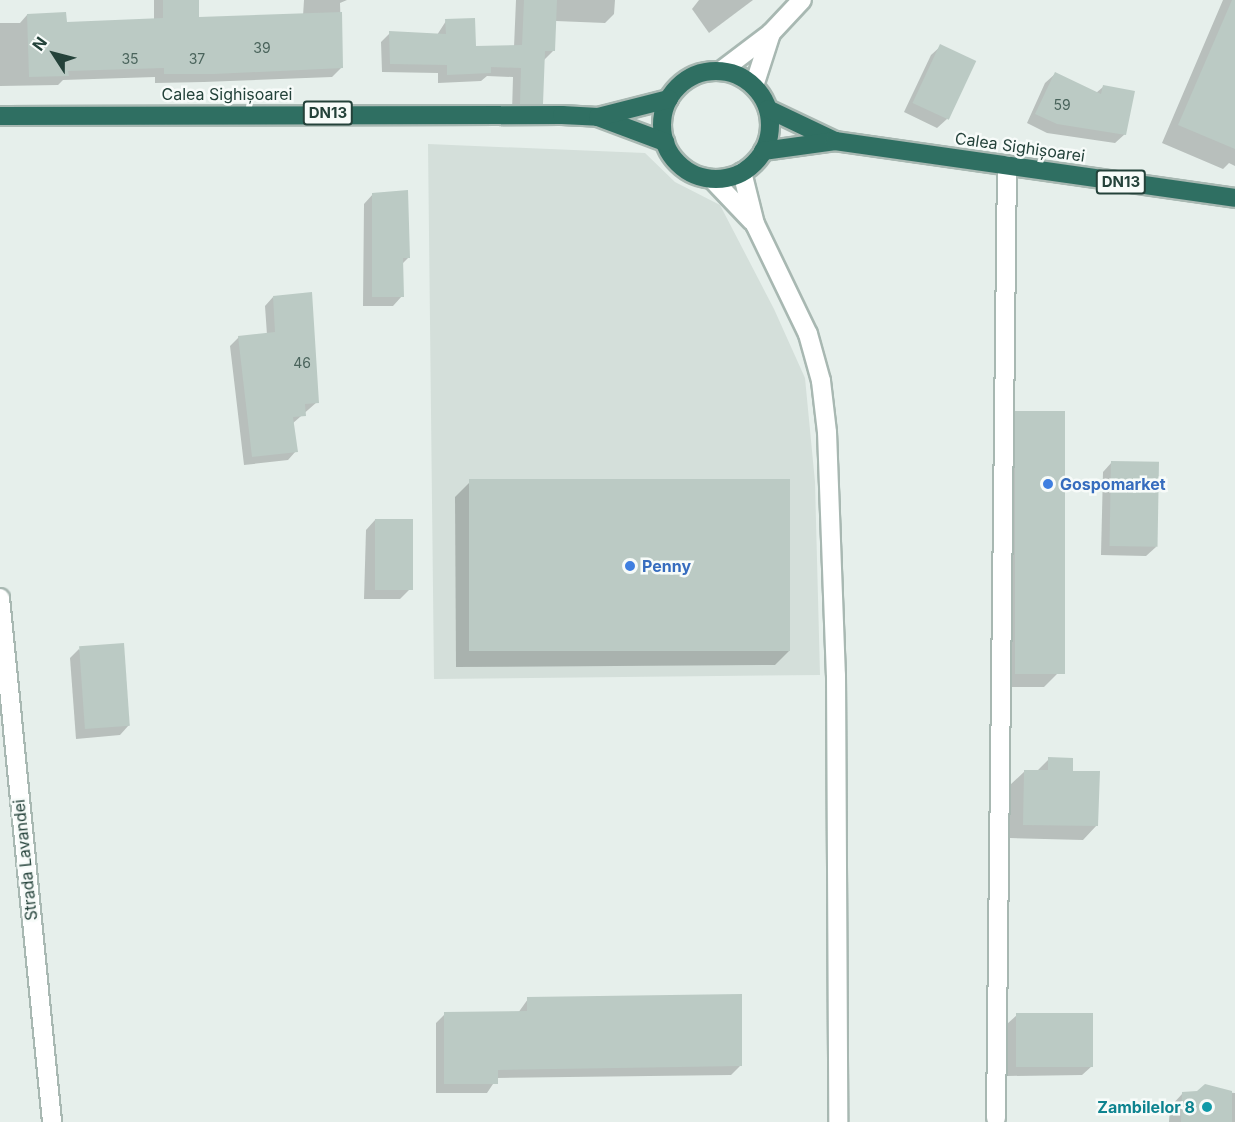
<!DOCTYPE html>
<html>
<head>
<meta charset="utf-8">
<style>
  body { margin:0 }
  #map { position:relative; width:1235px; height:1122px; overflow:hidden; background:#e6efeb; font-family:Inter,sans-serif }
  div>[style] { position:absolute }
  .built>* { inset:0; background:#d4dfda }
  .shadow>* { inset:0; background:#0003 }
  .building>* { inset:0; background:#bbcac4; transform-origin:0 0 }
  .roads { filter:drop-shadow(2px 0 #a8b8b2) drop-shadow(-2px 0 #a8b8b2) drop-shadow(0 2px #a8b8b2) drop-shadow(0 -2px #a8b8b2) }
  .minor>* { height:18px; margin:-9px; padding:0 9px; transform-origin:9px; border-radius:9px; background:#fff }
  .highway>* { height:18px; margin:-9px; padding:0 9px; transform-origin:9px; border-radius:9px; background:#2f6f62 }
  .highway>.ring { margin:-9px; padding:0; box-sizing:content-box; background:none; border:18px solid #2f6f62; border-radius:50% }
  .dots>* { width:16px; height:16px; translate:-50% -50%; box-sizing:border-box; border:3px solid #f7fbf9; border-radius:50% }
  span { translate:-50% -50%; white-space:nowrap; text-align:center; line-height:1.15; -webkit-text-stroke:5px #f7fbf9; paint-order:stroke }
  .number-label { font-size:14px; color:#4a645c }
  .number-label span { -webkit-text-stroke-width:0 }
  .shield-label span { padding:2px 4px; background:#f7fbf9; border:2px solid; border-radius:4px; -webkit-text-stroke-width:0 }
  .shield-label { font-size:15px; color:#24423a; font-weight:700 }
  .street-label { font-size:16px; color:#24423a }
  .shop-label { font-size:16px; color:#366cbe; font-weight:700 }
  .left { translate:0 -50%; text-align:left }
  .culture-label { font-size:16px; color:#0d838f; font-weight:700 }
  .right { translate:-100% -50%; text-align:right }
  .north { position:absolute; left:24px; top:24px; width:60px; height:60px; -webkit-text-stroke:4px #f7fbf9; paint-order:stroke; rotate:306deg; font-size:16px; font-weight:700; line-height:24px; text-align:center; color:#24423a }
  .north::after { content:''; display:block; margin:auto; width:21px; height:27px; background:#24423a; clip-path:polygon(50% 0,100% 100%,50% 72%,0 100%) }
</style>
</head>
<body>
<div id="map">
  <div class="built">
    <div style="clip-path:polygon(428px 144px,645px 153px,675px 182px,720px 205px,774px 309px,805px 378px,815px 482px,820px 675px,434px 679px)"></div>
  </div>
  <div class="shadow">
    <div style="clip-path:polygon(154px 0,197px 0,197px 19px,303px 16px,304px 0,347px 0,340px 3px,342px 67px,332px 77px,204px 82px,155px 83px,155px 77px,63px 80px,58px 85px,0 86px,0 23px,20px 23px,27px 15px,65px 24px,154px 20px)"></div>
    <div style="clip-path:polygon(516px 0,615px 0,614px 14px,605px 23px,556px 21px,553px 51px,543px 61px,541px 103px,532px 112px,512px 112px,513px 77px,487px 76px,481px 81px,438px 83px,438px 73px,382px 72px,381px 42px,390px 33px,437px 35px,446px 21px,475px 47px,514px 47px)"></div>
    <div style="clip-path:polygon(699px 0,753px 0,709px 33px,692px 9px)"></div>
    <div style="clip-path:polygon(1223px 0,1235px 0,1235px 166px,1229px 163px,1223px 169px,1162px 143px)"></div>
    <div style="clip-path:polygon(941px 46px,947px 119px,937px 128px,904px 112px,931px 55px)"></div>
    <div style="clip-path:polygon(1055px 74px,1096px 93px,1103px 87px,1125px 134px,1115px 143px,1047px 133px,1027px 123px,1045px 83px)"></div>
    <div style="clip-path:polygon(373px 194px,409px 257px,402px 264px,402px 296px,393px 306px,363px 306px,364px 204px)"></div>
    <div style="clip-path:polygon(273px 297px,317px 402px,292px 424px,296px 451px,288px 460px,244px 465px,230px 346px,239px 337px,267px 335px,265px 306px)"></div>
    <div style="clip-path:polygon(1016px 412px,1058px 673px,1044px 687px,999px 687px,1002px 426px)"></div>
    <div style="clip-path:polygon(1112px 462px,1156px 547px,1146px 556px,1101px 555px,1103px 472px)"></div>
    <div style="clip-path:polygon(469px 483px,789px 651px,775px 665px,456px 667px,455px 497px)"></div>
    <div style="clip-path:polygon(375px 520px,409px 590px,400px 599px,364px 599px,366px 530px)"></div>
    <div style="clip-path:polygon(79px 649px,129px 725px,120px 735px,76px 739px,70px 658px)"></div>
    <div style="clip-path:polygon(1049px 759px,1072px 772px,1097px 825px,1083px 840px,1010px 838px,1010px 785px,1025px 771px,1036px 772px)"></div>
    <div style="clip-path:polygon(528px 999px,740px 1066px,731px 1075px,497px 1078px,487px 1093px,436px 1093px,436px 1023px,445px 1014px,518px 1013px)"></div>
    <div style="clip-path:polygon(1017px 1015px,1092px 1066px,1082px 1075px,1008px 1076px,1007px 1024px)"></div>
    <div style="clip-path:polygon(1217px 1092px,1235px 1093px,1235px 1122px,1169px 1122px,1170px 1107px,1183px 1093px)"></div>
  </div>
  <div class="building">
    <div style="clip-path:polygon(163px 0,199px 0,199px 17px,342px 12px,343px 68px,214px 74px,164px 74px,164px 68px,68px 71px,69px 76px,29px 77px,27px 14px,66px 12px,67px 22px,163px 18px)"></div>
    <div style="clip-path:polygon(524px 0,557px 0,555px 51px,545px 51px,543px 104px,520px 104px,521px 68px,491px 67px,491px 73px,447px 75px,447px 65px,390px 64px,389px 31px,446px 34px,445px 19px,475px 18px,476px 46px,522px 45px)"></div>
    <div style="clip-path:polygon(1232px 0,1235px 0,1235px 149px,1178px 125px)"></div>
    <div style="left:940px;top:44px;width:40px;height:65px;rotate:25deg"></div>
    <div style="clip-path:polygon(1055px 72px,1101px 94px,1103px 85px,1135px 91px,1126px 135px,1057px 124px,1035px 114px)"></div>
    <div style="clip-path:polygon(408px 190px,410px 258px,403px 258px,404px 297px,372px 297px,372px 193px)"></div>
    <div style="clip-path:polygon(312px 292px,319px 403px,305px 404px,306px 416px,293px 417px,298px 452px,252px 457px,238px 336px,275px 332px,273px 296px)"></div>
    <div style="left:1015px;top:411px;width:50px;height:263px"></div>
    <div style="left:1111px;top:461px;width:48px;height:85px;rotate:1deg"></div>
    <div style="left:790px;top:479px;width:172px;height:321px;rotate:90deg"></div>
    <div style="left:375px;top:519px;width:38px;height:71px"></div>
    <div style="left:124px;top:643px;width:83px;height:45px;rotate:86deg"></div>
    <div style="clip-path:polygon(1048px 757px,1073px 758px,1073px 771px,1100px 771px,1098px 826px,1023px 825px,1024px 770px,1048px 770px)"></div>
    <div style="clip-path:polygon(742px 994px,742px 1066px,498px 1070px,498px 1084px,444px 1084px,444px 1012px,527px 1011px,527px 997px)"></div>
    <div style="left:1016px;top:1013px;width:77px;height:54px"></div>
    <div style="clip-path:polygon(1205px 1084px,1232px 1091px,1232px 1122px,1181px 1122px,1182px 1092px,1197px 1091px)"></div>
  </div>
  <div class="roads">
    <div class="minor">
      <div style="left:721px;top:71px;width:63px;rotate:-37.2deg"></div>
      <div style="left:771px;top:33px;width:45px;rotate:-46.8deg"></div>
      <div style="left:754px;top:86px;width:56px;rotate:-72.2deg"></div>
      <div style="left:742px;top:172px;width:54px;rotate:76deg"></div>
      <div style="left:755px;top:224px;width:122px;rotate:64.3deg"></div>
      <div style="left:808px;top:334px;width:49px;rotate:74.5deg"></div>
      <div style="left:821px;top:381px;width:51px;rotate:83.3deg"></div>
      <div style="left:827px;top:432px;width:243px;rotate:87.9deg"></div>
      <div style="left:836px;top:675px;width:447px;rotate:89.7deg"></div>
      <div style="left:712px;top:179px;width:58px;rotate:46.4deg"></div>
      <div style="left:0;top:598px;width:527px;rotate:84.33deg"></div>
      <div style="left:996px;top:1118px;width:953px;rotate:-89.34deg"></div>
    </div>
    <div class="highway">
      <div class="ring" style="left:662px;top:71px;width:90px;height:90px"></div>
      <div style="left:768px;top:109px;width:74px;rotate:25.5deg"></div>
      <div style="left:0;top:116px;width:562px;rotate:-0.1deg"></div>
      <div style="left:562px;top:115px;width:36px;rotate:3deg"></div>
      <div style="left:598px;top:117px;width:72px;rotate:20.5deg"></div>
      <div style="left:598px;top:117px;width:73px;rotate:-14.2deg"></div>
      <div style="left:763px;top:151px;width:73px;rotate:-7.9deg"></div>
      <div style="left:835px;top:141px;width:404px;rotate:8.1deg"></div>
    </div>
  </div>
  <div class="dots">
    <div style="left:1048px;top:484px;background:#3f7fe0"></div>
    <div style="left:630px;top:566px;background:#3f7fe0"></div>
    <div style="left:1207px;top:1107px;background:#0f9aa8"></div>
  </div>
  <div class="number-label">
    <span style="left:262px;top:48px">39</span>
    <span style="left:130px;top:59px">35</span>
    <span style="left:197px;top:59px">37</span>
    <span style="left:1062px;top:105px">59</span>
    <span style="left:302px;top:363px">46</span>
  </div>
  <div class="shield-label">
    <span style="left:328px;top:113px">DN13</span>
    <span style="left:1121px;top:182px">DN13</span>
  </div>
  <div class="street-label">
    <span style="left:227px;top:94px">Calea Sighișoarei</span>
    <span style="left:1020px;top:147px;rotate:8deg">Calea Sighișoarei</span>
    <span style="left:25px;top:860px;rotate:-96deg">Strada Lavandei</span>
  </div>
  <div class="shop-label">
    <span class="left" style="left:1060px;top:484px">Gospomarket</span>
    <span class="left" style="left:642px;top:566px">Penny</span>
  </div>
  <div class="culture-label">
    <span class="right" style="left:1195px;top:1107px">Zambilelor 8</span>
  </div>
  <div class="north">N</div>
</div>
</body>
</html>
